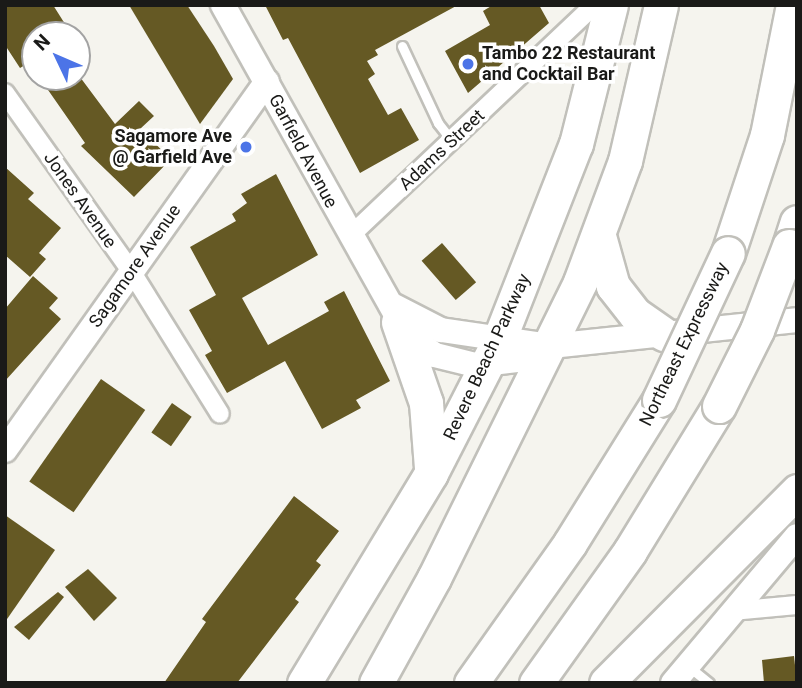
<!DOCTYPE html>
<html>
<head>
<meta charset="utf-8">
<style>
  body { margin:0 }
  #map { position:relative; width:802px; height:688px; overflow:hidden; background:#f5f4ee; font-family:Roboto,sans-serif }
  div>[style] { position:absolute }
  .building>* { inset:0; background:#655924; transform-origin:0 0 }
  .roads { filter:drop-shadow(2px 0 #c1c0ba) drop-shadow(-2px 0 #c1c0ba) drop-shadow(0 2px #c1c0ba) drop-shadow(0 -2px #c1c0ba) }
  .lane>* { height:9px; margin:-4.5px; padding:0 4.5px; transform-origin:4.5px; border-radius:4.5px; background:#fff }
  .street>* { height:18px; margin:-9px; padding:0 9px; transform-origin:9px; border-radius:9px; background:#fff }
  .secondary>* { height:24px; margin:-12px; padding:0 12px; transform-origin:12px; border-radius:12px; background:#fff }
  .highway>* { height:33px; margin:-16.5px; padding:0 16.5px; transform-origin:16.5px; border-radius:16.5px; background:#fff }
  .bridges { filter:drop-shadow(2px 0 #c1c0ba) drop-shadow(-2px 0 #c1c0ba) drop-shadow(0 2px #c1c0ba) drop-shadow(0 -2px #c1c0ba) }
  .highway-bridge>* { height:33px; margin:-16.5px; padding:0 16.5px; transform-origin:16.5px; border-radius:16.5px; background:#fff }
  .dots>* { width:19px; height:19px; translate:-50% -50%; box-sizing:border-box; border:4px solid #fff; border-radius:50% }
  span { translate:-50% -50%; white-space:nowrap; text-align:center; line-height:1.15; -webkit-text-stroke:7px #fff; paint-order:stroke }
  .poi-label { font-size:18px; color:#1a1a18; font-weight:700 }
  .left { translate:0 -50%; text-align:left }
  .right { translate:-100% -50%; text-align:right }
  .street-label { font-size:18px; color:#1a1a18 }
  .frame { position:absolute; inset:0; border:7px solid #1a1a18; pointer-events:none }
  .north { position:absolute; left:21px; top:21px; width:70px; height:70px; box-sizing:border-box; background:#fff; border:2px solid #a3a3a3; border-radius:50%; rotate:314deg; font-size:19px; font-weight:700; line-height:28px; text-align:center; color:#1a1a18 }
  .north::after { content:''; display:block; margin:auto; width:24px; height:32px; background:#4c74e7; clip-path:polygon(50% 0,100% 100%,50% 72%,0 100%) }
</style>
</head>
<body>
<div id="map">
  <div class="building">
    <div style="clip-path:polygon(5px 5px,53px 5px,72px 35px,35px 35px,35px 59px,20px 68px,5px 45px)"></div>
    <div style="clip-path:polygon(129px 5px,187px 5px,214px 46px,233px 79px,200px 124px)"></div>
    <div style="clip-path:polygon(265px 5px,458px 5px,375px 50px,378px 55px,367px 61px,375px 74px,368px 79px,388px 115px,401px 108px,419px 140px,360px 173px,288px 38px,283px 40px)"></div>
    <div style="clip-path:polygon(493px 5px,539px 5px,549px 23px,468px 93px,445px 51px,490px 25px,483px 11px)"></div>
    <div style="clip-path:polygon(39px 77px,80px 77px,115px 124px,139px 101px,154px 116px,140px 129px,171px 159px,134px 197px,81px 146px,85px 143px)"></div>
    <div style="clip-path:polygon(5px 167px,34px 193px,28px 199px,61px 228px,39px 253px,46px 259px,30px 277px,5px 255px)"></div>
    <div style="clip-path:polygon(276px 174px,318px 255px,242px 298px,268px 345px,329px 311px,324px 302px,344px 291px,390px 381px,356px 400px,361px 408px,322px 429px,285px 361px,227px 393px,205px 355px,212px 351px,189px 310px,216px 295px,190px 247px,236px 221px,232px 214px,247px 203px,241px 194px)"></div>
    <div style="left:442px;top:243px;width:52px;height:27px;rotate:49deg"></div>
    <div style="clip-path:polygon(33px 276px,58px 298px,49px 308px,61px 319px,5px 381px,5px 309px)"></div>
    <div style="left:101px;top:379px;width:54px;height:125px;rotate:35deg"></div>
    <div style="left:172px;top:403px;width:24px;height:36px;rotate:35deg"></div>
    <div style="clip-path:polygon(294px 496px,339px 531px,316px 561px,321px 565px,295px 599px,299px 602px,237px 683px,164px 683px,206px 622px,202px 619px)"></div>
    <div style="clip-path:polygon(5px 515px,55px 550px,5px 622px)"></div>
    <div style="clip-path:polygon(88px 569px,117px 598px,94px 621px,65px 587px)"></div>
    <div style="clip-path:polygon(58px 592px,64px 597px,29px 640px,14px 627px)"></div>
    <div style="clip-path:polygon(794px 656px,797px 683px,764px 683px,762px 660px)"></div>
  </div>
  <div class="roads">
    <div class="lane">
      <div style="left:402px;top:46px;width:85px;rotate:64.9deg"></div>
      <div style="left:438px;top:123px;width:23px;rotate:52deg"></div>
      <div style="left:688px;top:666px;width:27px;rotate:39deg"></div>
    </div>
    <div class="street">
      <div style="left:5px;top:93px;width:218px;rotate:54.7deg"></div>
      <div style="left:131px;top:271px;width:168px;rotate:58.1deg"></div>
      <div style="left:350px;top:236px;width:336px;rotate:-43.4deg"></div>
      <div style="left:732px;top:611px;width:65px;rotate:-5.3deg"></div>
    </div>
    <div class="secondary">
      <div style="left:223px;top:5px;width:377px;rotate:60.8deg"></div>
      <div style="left:407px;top:334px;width:35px;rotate:37deg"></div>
      <div style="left:435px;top:355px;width:41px;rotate:14deg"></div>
      <div style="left:475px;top:365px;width:42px;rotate:-6.8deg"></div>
      <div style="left:517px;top:360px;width:37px;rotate:-22deg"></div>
      <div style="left:394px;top:306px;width:53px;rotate:27.1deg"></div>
      <div style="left:441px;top:330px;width:111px;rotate:8.3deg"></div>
      <div style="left:551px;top:346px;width:247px;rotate:-6deg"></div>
      <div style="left:5px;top:450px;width:452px;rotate:-54.6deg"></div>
      <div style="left:673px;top:683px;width:192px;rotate:-49.9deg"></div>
    </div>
    <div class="highway">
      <div style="left:599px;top:236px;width:52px;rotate:74.4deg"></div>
      <div style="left:613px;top:286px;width:36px;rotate:52deg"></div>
      <div style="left:635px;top:314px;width:35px;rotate:35deg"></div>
      <div style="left:789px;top:246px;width:25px;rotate:-72deg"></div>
      <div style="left:728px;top:253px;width:124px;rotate:-71.7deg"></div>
      <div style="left:767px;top:135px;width:133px;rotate:-78.7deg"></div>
      <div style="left:398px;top:322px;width:86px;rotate:70.9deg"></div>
      <div style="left:426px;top:403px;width:65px;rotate:85.6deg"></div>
      <div style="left:304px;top:683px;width:245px;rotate:-58.8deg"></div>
      <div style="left:431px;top:473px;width:149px;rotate:-62.9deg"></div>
      <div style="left:499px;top:340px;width:211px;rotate:-68.6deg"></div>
      <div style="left:576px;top:144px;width:143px;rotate:-75.9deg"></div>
      <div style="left:376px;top:683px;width:120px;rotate:-61.1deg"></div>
      <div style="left:434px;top:578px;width:330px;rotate:-63.7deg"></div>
      <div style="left:580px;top:282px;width:129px;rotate:-69.6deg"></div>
      <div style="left:625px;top:161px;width:160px;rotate:-77deg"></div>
      <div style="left:471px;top:683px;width:171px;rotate:-54.7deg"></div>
      <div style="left:570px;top:543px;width:168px;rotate:-58.1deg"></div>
      <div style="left:536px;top:683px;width:162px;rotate:-54.5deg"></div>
      <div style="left:630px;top:551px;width:170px;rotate:-58.5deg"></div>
      <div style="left:606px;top:683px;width:271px;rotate:-45.1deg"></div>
    </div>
  </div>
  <div class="bridges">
    <div class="highway-bridge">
      <div style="left:659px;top:400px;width:162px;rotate:-64.9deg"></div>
      <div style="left:719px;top:406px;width:85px;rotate:-63.4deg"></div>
      <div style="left:757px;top:330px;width:90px;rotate:-69.1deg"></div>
    </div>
  </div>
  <div class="dots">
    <div style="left:468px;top:64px;background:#4c74e7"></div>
    <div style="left:246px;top:147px;background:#4c74e7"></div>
  </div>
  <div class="poi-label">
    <span class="left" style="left:482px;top:64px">Tambo 22 Restaurant<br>and Cocktail Bar</span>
    <span class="right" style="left:232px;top:147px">Sagamore Ave<br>@ Garfield Ave</span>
  </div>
  <div class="street-label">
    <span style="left:442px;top:150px;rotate:-43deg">Adams Street</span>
    <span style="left:303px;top:151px;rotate:62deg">Garfield Avenue</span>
    <span style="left:80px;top:200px;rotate:55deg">Jones Avenue</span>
    <span style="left:135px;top:266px;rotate:-55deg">Sagamore Avenue</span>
    <span style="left:684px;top:344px;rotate:-64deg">Northeast Expressway</span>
    <span style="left:487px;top:357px;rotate:-65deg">Revere Beach Parkway</span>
  </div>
  <div class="frame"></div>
  <div class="north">N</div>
</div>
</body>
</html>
